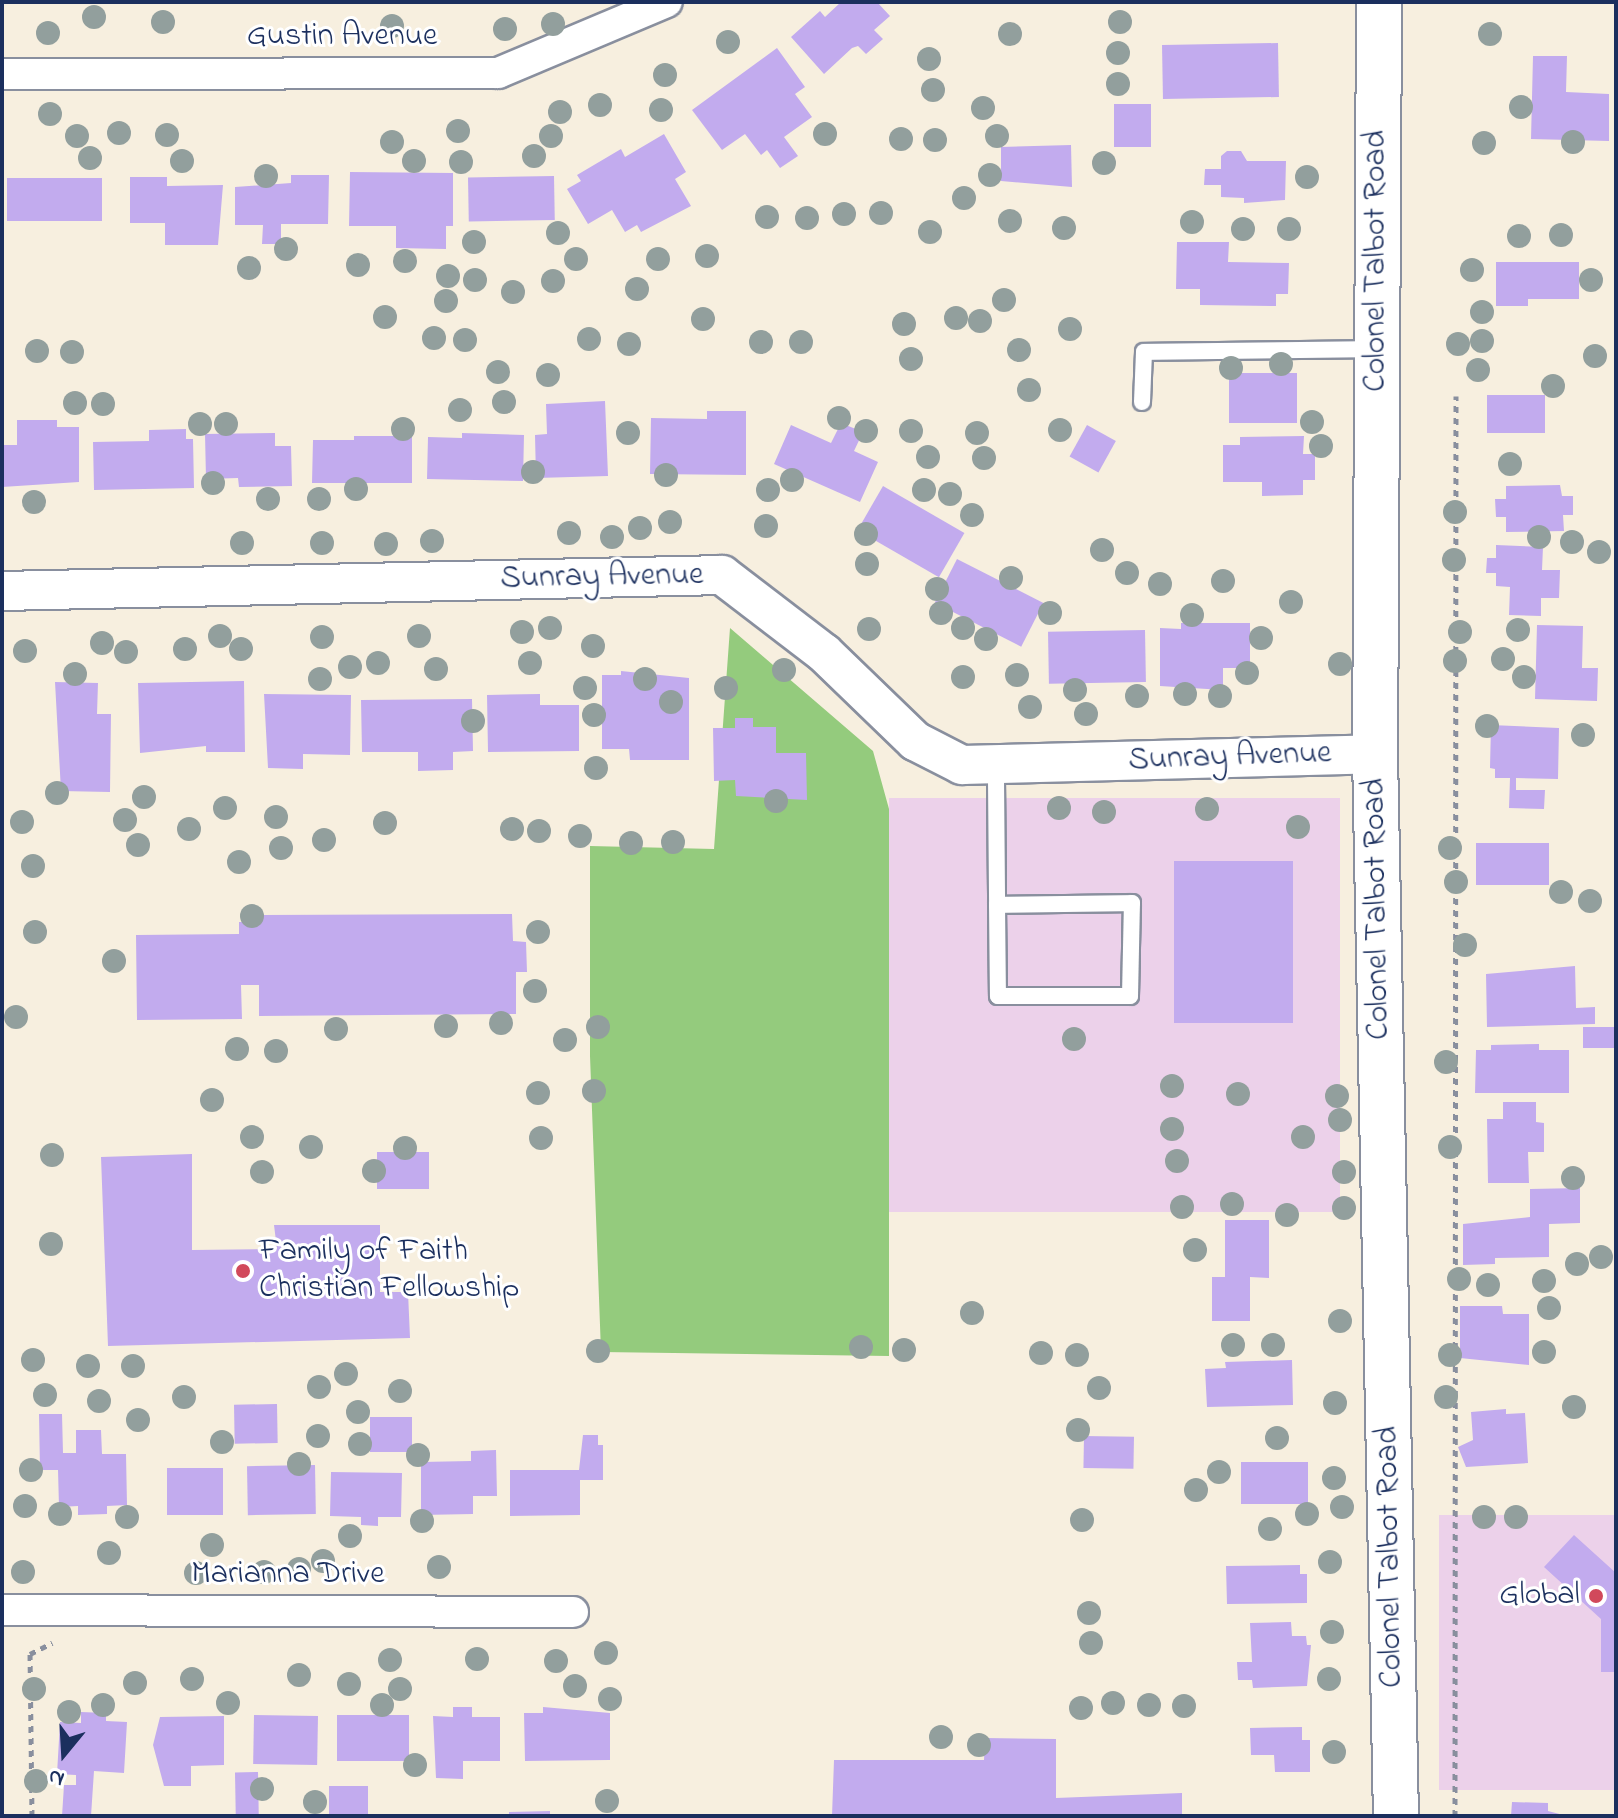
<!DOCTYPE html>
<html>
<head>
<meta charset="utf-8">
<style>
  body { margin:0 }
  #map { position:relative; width:1618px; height:1818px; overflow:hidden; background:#f7efdf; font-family:"Indie Flower",sans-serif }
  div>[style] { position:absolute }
  .built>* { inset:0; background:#ecd1ea; transform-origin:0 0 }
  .green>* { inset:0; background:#94cb7d }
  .building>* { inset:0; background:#c2abee; transform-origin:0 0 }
  .path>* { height:5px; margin-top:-2.5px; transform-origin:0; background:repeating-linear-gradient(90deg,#898f9e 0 6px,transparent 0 12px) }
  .roads { filter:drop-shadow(2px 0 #898f9e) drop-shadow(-2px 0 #898f9e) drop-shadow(0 2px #898f9e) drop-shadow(0 -2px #898f9e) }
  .service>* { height:16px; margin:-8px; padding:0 8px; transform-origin:8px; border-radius:8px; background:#fff }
  .minor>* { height:30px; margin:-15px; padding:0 15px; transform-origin:15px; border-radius:15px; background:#fff }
  .tertiary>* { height:38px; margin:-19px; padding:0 19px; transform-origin:19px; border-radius:19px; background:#fff }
  .secondary>* { height:44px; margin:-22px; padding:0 22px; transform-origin:22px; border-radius:22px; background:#fff }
  .trees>* { width:24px; height:24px; margin:-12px; border-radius:50%; background:#929f9d }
  .dots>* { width:22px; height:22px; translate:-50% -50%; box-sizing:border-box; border:4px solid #fff; border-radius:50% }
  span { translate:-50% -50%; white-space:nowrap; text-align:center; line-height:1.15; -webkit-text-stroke:6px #fff; paint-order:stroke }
  .street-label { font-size:32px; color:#1b2f5e }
  .poi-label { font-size:32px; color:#1b2f5e }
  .left { translate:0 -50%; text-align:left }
  .right { translate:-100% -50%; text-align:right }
  .frame { position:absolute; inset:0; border:4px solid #1b2f5e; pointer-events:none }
  .north { position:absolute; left:24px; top:1714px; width:80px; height:80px; -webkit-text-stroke:6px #fff; paint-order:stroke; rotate:198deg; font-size:22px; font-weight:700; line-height:32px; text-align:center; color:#1b2f5e }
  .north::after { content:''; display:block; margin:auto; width:28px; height:36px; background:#1b2f5e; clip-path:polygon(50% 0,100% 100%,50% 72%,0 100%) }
</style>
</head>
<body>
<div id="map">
  <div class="built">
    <div style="left:1340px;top:798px;width:414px;height:451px;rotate:90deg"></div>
    <div style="left:1616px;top:1515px;width:275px;height:177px;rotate:90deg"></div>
  </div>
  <div class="green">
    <div style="clip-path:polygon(730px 628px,873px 751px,889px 809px,889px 1356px,601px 1352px,590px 1056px,590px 846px,714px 849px)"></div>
  </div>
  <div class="building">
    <div style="clip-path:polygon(841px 2px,877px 2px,890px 16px,874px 30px,883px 39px,866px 54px,858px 46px,852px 48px,824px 74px,791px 37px,820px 11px,825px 17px)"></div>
    <div style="left:1278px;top:43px;width:54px;height:116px;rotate:89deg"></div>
    <div style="clip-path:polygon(777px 48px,805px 87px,795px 94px,812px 117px,784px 137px,798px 156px,780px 168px,767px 150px,761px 155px,745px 134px,722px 150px,692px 110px)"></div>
    <div style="clip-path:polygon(1533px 56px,1567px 56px,1566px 92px,1609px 94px,1609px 141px,1531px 139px)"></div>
    <div style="left:1114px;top:104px;width:37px;height:43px"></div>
    <div style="clip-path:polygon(664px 134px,686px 172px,675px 179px,691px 206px,641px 232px,637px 225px,625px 232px,612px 210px,588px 224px,567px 189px,581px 181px,577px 175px,621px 149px,625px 157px)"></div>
    <div style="clip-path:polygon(1071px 145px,1072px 187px,1001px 181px,1001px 147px)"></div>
    <div style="clip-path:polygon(1227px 151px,1241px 151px,1247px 161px,1286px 161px,1285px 200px,1244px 203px,1244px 198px,1221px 197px,1221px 185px,1204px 185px,1205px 169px,1221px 169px,1221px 156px)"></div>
    <div style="clip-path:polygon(350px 172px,453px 173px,453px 226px,446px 226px,446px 249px,396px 248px,396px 226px,349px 226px)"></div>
    <div style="clip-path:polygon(291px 175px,329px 175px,328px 224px,281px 224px,281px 244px,262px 244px,263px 225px,235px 225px,235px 187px,291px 183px)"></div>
    <div style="left:554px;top:176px;width:44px;height:86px;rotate:89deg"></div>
    <div style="clip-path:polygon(130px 177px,167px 177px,167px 186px,223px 185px,218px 245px,165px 245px,165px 223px,130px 223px)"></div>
    <div style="left:7px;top:178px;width:95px;height:43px"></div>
    <div style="clip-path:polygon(1177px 242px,1229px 242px,1228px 262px,1289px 263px,1288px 294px,1276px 294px,1276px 306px,1200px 305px,1200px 289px,1176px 289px)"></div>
    <div style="clip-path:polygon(1496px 262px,1579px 262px,1579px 299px,1528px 299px,1528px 306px,1496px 306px)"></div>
    <div style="left:1229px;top:373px;width:68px;height:50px"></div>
    <div style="left:1545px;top:395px;width:38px;height:58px;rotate:90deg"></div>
    <div style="clip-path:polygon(605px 401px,608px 476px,536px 478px,535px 435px,547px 434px,546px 404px)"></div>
    <div style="clip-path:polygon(707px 411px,746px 411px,746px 475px,650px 474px,651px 418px,707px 419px)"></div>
    <div style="clip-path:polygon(17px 420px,57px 420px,57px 427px,79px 427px,79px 482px,2px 487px,2px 445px,17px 445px)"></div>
    <div style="clip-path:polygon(841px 423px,863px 432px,854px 451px,878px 462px,860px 502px,774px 464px,791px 425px,831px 443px)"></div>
    <div style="left:1087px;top:425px;width:33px;height:36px;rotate:29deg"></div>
    <div style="clip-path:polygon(186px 429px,186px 439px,193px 439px,194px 488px,94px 490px,93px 442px,149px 441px,149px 430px)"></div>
    <div style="clip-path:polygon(275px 433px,275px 446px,291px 446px,292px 486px,239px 487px,238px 478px,206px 479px,205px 434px)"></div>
    <div style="clip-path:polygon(462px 433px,524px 435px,523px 481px,427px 479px,428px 437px,462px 438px)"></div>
    <div style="clip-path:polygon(354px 436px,412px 436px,412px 483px,312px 483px,313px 440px,354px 440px)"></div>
    <div style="clip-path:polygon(1304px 436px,1303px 454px,1315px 454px,1315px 480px,1303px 480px,1303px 495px,1262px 496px,1262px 482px,1223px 482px,1223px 445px,1240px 445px,1240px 437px)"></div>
    <div style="clip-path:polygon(1560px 485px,1562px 496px,1573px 496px,1573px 515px,1563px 515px,1564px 531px,1506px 532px,1506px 517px,1496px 517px,1495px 499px,1506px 499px,1506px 486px)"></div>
    <div style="left:883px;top:486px;width:94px;height:51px;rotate:30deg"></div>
    <div style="clip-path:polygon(1496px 545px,1543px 547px,1542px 570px,1560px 570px,1559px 598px,1541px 598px,1541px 616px,1509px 615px,1510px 587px,1496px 586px,1496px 573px,1486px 573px,1487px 558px,1496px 558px)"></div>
    <div style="left:957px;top:559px;width:97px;height:49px;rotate:27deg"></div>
    <div style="clip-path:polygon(1181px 623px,1250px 623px,1250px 668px,1223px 668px,1223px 690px,1160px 686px,1160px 628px,1181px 629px)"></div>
    <div style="clip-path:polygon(1537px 625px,1583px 626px,1582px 668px,1598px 668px,1597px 701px,1535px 699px)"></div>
    <div style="left:1145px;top:630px;width:52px;height:97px;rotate:89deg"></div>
    <div style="clip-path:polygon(621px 671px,689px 678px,689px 760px,630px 760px,629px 749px,602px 749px,602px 675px,621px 675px)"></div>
    <div style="clip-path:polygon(244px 681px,245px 752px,206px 752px,206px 746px,140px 753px,138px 683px)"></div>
    <div style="clip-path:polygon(55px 682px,98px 683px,97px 714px,111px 714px,110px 792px,61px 791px)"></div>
    <div style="clip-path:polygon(264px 694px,351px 695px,350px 755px,303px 754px,303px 769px,268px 768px)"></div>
    <div style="clip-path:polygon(540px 694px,540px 705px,579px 705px,579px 751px,488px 752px,487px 695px)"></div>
    <div style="clip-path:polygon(472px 699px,473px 751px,453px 752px,453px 770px,418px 771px,418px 752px,362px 752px,361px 700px)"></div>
    <div style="clip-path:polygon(735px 718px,753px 718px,753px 727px,776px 727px,776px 753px,806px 753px,807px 800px,736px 796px,735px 780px,714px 781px,713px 728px,735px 728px)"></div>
    <div style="clip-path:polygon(1491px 725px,1559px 728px,1558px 779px,1516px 778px,1516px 790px,1545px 790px,1544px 809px,1509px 808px,1510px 778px,1495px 778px,1495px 769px,1490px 768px)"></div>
    <div style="left:1549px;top:843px;width:42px;height:73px;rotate:90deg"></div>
    <div style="left:1174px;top:861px;width:119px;height:162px"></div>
    <div style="clip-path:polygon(512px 914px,513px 941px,526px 942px,527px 972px,516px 972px,516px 1014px,259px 1016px,259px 985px,241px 985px,242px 1019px,137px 1020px,136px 935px,239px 934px,239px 922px,260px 922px,260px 915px)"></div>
    <div style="clip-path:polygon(1575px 966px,1576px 1008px,1595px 1007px,1595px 1024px,1487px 1027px,1486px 974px)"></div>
    <div style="left:1616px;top:1027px;width:21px;height:33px;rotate:90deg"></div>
    <div style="clip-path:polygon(1539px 1044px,1539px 1050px,1569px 1050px,1569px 1093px,1475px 1093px,1476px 1050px,1491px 1050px,1491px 1045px)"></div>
    <div style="clip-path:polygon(1503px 1102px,1536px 1102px,1536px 1122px,1544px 1123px,1544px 1152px,1528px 1152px,1529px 1183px,1488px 1183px,1487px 1119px,1503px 1119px)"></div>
    <div style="left:429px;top:1152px;width:37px;height:52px;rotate:90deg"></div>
    <div style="clip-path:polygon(192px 1154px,192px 1250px,277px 1249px,274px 1225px,380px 1225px,380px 1292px,408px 1292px,410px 1338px,108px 1346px,101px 1157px)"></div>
    <div style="clip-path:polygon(1580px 1188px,1580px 1223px,1549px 1224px,1549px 1257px,1495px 1258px,1495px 1264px,1463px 1265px,1463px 1224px,1530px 1217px,1530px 1189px)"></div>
    <div style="clip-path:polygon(1225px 1220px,1269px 1220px,1269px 1278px,1250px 1277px,1250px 1321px,1212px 1321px,1212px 1277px,1225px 1277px)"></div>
    <div style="clip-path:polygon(1460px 1306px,1502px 1306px,1503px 1314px,1529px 1314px,1529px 1365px,1460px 1358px)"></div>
    <div style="clip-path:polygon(1292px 1360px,1293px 1405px,1207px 1407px,1205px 1369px,1226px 1368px,1225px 1362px)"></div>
    <div style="left:277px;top:1404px;width:39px;height:43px;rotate:89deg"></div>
    <div style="clip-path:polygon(1506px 1409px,1506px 1414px,1525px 1413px,1528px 1463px,1466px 1467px,1458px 1447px,1473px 1440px,1471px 1412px)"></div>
    <div style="clip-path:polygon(39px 1414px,62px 1414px,63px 1453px,76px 1453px,76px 1430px,101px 1430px,102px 1454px,126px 1454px,127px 1505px,107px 1506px,107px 1514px,78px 1515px,78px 1506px,59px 1507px,58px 1470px,40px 1470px)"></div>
    <div style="left:370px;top:1417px;width:42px;height:35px"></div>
    <div style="clip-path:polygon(583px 1435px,598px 1435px,598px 1445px,603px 1445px,603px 1480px,580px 1480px,580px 1515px,510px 1516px,510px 1470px,579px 1470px)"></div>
    <div style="left:1084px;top:1436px;width:50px;height:32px;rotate:1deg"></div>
    <div style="clip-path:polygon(496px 1450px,497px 1496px,473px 1496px,473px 1514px,421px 1515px,421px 1462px,471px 1461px,471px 1451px)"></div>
    <div style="left:1241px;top:1462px;width:67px;height:42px"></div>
    <div style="left:315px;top:1465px;width:49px;height:68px;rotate:89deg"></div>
    <div style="left:167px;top:1468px;width:56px;height:47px"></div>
    <div style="clip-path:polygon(331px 1472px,402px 1473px,401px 1517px,378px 1517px,378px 1526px,361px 1525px,361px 1517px,330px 1516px)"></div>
    <div style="clip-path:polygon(1574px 1535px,1616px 1573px,1616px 1672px,1601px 1672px,1601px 1619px,1544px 1567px)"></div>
    <div style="clip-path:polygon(1300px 1565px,1300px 1574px,1307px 1574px,1307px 1603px,1227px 1604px,1226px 1566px)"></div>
    <div style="clip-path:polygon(1291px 1622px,1292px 1636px,1306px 1636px,1307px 1645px,1311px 1645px,1307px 1686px,1253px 1688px,1252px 1680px,1238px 1680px,1237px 1662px,1252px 1662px,1250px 1623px)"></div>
    <div style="clip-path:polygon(453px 1707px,472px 1707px,472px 1717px,500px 1717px,500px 1761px,463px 1761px,463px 1779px,436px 1778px,433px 1716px,453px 1717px)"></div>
    <div style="clip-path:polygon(543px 1707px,610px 1713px,610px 1760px,525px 1761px,524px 1713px,543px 1713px)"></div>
    <div style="clip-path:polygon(81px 1712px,106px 1713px,106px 1721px,127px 1722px,124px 1773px,94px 1771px,91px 1816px,62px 1816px,64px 1785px,76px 1785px,76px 1775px,57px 1774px,60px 1722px,81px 1723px)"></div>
    <div style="left:254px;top:1715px;width:64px;height:49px;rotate:1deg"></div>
    <div style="left:337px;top:1715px;width:72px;height:46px"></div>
    <div style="clip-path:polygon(224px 1716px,224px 1765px,191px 1766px,191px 1786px,164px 1786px,153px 1745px,160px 1717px)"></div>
    <div style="clip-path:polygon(1302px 1727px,1302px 1740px,1310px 1740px,1310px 1772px,1275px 1772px,1274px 1755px,1251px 1755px,1250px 1728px)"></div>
    <div style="clip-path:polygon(985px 1738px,1056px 1739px,1056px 1798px,1182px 1793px,1182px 1816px,832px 1816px,834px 1760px,984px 1760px)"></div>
    <div style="left:258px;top:1772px;width:44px;height:23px;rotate:89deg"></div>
    <div style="left:329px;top:1786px;width:39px;height:30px"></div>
    <div style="clip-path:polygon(1512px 1802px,1548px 1803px,1548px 1811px,1567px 1816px,1511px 1816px)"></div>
    <div style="clip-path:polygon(550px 1811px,550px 1816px,509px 1816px,509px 1812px)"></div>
  </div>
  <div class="path">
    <div style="left:32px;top:1816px;width:162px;rotate:-90.7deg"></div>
    <div style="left:30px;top:1654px;width:25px;rotate:-27deg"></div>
    <div style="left:1455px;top:1816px;width:1420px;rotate:-89.96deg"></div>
  </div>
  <div class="roads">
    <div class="service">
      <div style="left:1142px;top:402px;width:50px;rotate:-87.7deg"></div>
      <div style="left:1144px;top:352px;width:230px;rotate:-0.7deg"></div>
      <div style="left:997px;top:764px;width:15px;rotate:94deg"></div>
      <div style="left:996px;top:779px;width:126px;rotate:89.5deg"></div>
      <div style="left:997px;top:905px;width:91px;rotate:89.4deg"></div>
      <div style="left:998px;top:996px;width:132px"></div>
      <div style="left:1130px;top:996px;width:93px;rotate:-88.8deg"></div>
      <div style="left:1132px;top:903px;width:135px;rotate:179.2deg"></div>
    </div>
    <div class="minor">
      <div style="left:2px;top:74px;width:496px;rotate:-0.1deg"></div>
      <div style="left:498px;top:73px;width:183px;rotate:-22.8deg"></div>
      <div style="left:2px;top:1610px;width:571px;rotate:0.2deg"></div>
    </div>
    <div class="tertiary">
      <div style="left:2px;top:591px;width:720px;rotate:-1.27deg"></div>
      <div style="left:722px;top:575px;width:128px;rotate:37.4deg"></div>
      <div style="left:824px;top:653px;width:127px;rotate:44deg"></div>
      <div style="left:915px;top:741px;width:53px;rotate:27.1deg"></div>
      <div style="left:962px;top:765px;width:413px;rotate:-1.5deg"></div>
    </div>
    <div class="secondary">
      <div style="left:1379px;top:2px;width:752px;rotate:90.3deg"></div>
      <div style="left:1375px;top:754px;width:1062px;rotate:88.87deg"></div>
    </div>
  </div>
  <div class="trees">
    <div style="left:94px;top:17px"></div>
    <div style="left:163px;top:22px"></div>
    <div style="left:1120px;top:22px"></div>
    <div style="left:553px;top:24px"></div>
    <div style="left:392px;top:26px"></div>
    <div style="left:505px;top:29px"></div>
    <div style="left:48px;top:33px"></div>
    <div style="left:1010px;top:34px"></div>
    <div style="left:1490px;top:34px"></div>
    <div style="left:728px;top:42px"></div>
    <div style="left:1118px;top:53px"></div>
    <div style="left:929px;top:59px"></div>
    <div style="left:665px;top:75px"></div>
    <div style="left:1118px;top:84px"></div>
    <div style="left:933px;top:90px"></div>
    <div style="left:600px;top:105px"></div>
    <div style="left:1521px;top:107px"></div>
    <div style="left:983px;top:108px"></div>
    <div style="left:661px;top:110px"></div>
    <div style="left:560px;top:112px"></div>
    <div style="left:50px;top:114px"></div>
    <div style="left:458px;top:131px"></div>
    <div style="left:119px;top:133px"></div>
    <div style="left:825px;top:134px"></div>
    <div style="left:167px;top:135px"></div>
    <div style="left:77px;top:136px"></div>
    <div style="left:551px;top:136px"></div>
    <div style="left:997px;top:136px"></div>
    <div style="left:901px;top:139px"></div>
    <div style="left:935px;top:140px"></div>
    <div style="left:392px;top:142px"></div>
    <div style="left:1573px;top:142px"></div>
    <div style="left:1484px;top:143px"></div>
    <div style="left:534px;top:156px"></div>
    <div style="left:90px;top:158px"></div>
    <div style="left:182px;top:161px"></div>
    <div style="left:414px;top:161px"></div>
    <div style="left:461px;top:162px"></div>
    <div style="left:1104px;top:163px"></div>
    <div style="left:990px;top:175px"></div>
    <div style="left:266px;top:176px"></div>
    <div style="left:1307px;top:177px"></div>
    <div style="left:964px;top:198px"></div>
    <div style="left:881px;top:213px"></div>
    <div style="left:844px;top:214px"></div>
    <div style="left:767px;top:217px"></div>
    <div style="left:807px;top:218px"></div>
    <div style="left:1010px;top:221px"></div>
    <div style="left:1192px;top:222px"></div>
    <div style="left:1064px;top:228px"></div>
    <div style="left:1243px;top:229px"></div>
    <div style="left:1289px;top:229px"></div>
    <div style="left:930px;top:232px"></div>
    <div style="left:558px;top:233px"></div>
    <div style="left:1561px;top:235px"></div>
    <div style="left:1519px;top:236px"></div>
    <div style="left:474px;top:242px"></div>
    <div style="left:286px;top:249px"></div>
    <div style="left:707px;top:256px"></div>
    <div style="left:576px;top:259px"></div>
    <div style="left:658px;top:259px"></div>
    <div style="left:405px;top:261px"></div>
    <div style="left:358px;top:265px"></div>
    <div style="left:249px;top:268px"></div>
    <div style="left:1472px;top:270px"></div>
    <div style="left:448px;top:276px"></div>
    <div style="left:475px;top:280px"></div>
    <div style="left:1591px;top:280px"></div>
    <div style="left:553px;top:281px"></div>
    <div style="left:637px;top:289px"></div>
    <div style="left:513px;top:292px"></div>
    <div style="left:1004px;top:300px"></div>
    <div style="left:446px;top:301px"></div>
    <div style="left:1482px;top:312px"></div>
    <div style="left:385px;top:317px"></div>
    <div style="left:956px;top:318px"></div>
    <div style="left:703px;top:319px"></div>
    <div style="left:980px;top:321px"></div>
    <div style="left:904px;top:324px"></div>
    <div style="left:1070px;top:329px"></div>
    <div style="left:434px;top:338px"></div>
    <div style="left:589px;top:339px"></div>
    <div style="left:465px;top:340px"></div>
    <div style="left:1482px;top:341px"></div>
    <div style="left:761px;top:342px"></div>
    <div style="left:801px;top:342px"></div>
    <div style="left:629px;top:344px"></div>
    <div style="left:1458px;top:344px"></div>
    <div style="left:1019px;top:350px"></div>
    <div style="left:37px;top:351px"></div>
    <div style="left:72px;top:352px"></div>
    <div style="left:1595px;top:356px"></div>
    <div style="left:911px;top:359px"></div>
    <div style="left:1281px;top:364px"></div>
    <div style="left:1231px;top:368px"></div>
    <div style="left:1478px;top:370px"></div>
    <div style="left:498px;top:372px"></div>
    <div style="left:548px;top:375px"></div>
    <div style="left:1553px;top:386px"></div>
    <div style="left:1029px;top:390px"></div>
    <div style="left:504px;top:402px"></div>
    <div style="left:75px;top:403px"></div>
    <div style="left:103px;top:404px"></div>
    <div style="left:460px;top:410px"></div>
    <div style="left:839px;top:418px"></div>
    <div style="left:1312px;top:422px"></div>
    <div style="left:200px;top:424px"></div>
    <div style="left:226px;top:424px"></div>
    <div style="left:403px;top:429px"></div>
    <div style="left:1060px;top:430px"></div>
    <div style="left:866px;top:431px"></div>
    <div style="left:911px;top:431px"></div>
    <div style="left:628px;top:433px"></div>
    <div style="left:977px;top:433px"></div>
    <div style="left:1321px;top:446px"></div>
    <div style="left:928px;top:457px"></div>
    <div style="left:984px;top:458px"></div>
    <div style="left:1510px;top:464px"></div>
    <div style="left:533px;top:472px"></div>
    <div style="left:666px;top:475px"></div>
    <div style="left:792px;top:480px"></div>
    <div style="left:213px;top:483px"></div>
    <div style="left:356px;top:489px"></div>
    <div style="left:768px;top:490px"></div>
    <div style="left:924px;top:490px"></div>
    <div style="left:950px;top:494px"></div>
    <div style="left:268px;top:499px"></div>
    <div style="left:319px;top:499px"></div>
    <div style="left:34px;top:502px"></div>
    <div style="left:1455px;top:512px"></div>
    <div style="left:972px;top:515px"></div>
    <div style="left:670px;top:522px"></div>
    <div style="left:766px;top:526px"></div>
    <div style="left:640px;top:528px"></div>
    <div style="left:569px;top:533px"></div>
    <div style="left:866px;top:534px"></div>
    <div style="left:612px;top:537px"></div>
    <div style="left:1539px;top:537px"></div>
    <div style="left:432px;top:541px"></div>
    <div style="left:1572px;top:542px"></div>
    <div style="left:242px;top:543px"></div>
    <div style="left:322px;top:543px"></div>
    <div style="left:386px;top:544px"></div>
    <div style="left:1102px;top:550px"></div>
    <div style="left:1599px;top:552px"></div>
    <div style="left:1454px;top:560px"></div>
    <div style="left:867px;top:564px"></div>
    <div style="left:1127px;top:573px"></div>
    <div style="left:1011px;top:578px"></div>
    <div style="left:1223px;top:581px"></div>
    <div style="left:1160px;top:584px"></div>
    <div style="left:937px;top:589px"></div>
    <div style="left:1291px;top:602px"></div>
    <div style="left:941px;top:613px"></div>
    <div style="left:1050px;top:613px"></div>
    <div style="left:1192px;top:615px"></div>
    <div style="left:550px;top:628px"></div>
    <div style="left:963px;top:628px"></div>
    <div style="left:869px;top:629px"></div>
    <div style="left:1518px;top:630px"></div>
    <div style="left:522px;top:632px"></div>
    <div style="left:1460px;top:632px"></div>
    <div style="left:220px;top:636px"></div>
    <div style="left:419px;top:636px"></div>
    <div style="left:322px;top:637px"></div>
    <div style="left:1261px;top:638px"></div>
    <div style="left:986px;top:639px"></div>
    <div style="left:102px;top:643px"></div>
    <div style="left:593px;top:646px"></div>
    <div style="left:185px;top:649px"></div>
    <div style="left:241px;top:649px"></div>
    <div style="left:25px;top:651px"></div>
    <div style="left:126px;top:652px"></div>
    <div style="left:1503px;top:659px"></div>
    <div style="left:1455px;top:661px"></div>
    <div style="left:378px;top:663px"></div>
    <div style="left:530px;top:663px"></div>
    <div style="left:1340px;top:664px"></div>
    <div style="left:350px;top:667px"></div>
    <div style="left:436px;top:669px"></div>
    <div style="left:784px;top:670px"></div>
    <div style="left:1247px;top:673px"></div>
    <div style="left:75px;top:674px"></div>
    <div style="left:1017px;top:675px"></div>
    <div style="left:963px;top:677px"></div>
    <div style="left:1524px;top:677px"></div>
    <div style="left:320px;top:679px"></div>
    <div style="left:645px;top:679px"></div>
    <div style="left:585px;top:688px"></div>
    <div style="left:726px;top:688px"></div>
    <div style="left:1075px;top:690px"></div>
    <div style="left:1185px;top:694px"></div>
    <div style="left:1137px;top:696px"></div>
    <div style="left:1220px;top:696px"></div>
    <div style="left:671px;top:702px"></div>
    <div style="left:1030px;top:707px"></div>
    <div style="left:1086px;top:714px"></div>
    <div style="left:594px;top:715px"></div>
    <div style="left:473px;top:721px"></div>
    <div style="left:1487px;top:726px"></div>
    <div style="left:1583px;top:735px"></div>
    <div style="left:596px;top:768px"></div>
    <div style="left:57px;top:793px"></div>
    <div style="left:144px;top:797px"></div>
    <div style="left:776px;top:801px"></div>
    <div style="left:225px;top:808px"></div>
    <div style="left:1059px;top:808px"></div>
    <div style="left:1207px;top:809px"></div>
    <div style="left:1104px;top:812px"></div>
    <div style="left:276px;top:817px"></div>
    <div style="left:125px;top:820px"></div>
    <div style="left:22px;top:822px"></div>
    <div style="left:385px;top:823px"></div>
    <div style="left:1298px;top:827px"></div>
    <div style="left:189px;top:829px"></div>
    <div style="left:512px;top:829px"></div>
    <div style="left:539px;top:831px"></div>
    <div style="left:580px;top:836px"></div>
    <div style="left:324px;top:840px"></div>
    <div style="left:673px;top:842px"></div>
    <div style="left:631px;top:843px"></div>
    <div style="left:138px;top:845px"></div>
    <div style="left:281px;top:848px"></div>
    <div style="left:1450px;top:848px"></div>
    <div style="left:239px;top:862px"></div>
    <div style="left:33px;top:866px"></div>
    <div style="left:1456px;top:882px"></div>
    <div style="left:1561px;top:892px"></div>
    <div style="left:1590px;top:901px"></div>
    <div style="left:252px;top:916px"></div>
    <div style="left:35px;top:932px"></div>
    <div style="left:538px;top:932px"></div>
    <div style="left:1465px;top:945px"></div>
    <div style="left:114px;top:961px"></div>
    <div style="left:535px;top:991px"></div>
    <div style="left:16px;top:1017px"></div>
    <div style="left:501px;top:1023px"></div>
    <div style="left:446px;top:1026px"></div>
    <div style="left:598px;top:1027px"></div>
    <div style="left:336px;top:1029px"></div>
    <div style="left:1074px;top:1039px"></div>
    <div style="left:565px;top:1040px"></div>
    <div style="left:237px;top:1049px"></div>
    <div style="left:276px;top:1051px"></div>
    <div style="left:1446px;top:1062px"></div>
    <div style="left:1172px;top:1086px"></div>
    <div style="left:594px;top:1091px"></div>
    <div style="left:538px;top:1093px"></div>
    <div style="left:1238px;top:1094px"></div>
    <div style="left:1337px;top:1096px"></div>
    <div style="left:212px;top:1100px"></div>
    <div style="left:1340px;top:1120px"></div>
    <div style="left:1172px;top:1129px"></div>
    <div style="left:252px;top:1137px"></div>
    <div style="left:1303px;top:1137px"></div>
    <div style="left:541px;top:1138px"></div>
    <div style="left:311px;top:1147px"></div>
    <div style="left:1450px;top:1147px"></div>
    <div style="left:405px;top:1148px"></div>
    <div style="left:52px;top:1155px"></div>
    <div style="left:1177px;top:1161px"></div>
    <div style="left:374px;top:1171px"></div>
    <div style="left:262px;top:1172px"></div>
    <div style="left:1344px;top:1172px"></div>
    <div style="left:1573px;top:1178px"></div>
    <div style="left:1232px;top:1204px"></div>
    <div style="left:1182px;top:1207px"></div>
    <div style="left:1344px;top:1208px"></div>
    <div style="left:1287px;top:1215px"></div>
    <div style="left:51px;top:1244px"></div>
    <div style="left:1195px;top:1250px"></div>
    <div style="left:1601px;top:1257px"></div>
    <div style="left:1577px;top:1264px"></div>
    <div style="left:1459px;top:1279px"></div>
    <div style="left:1544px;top:1281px"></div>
    <div style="left:1488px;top:1285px"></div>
    <div style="left:1549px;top:1308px"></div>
    <div style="left:972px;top:1313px"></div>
    <div style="left:1340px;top:1321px"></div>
    <div style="left:1233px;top:1345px"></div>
    <div style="left:1273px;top:1345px"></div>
    <div style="left:861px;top:1347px"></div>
    <div style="left:904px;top:1350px"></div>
    <div style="left:598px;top:1351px"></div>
    <div style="left:1544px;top:1352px"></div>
    <div style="left:1041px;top:1353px"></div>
    <div style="left:1077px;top:1355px"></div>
    <div style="left:1450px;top:1355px"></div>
    <div style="left:33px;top:1360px"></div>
    <div style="left:88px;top:1366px"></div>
    <div style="left:133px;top:1366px"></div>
    <div style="left:346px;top:1374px"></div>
    <div style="left:319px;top:1387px"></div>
    <div style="left:1099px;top:1388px"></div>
    <div style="left:400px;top:1391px"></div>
    <div style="left:45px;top:1395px"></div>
    <div style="left:184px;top:1397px"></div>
    <div style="left:1446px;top:1397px"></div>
    <div style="left:99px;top:1401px"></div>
    <div style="left:1335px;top:1403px"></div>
    <div style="left:1574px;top:1407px"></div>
    <div style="left:358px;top:1412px"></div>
    <div style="left:138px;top:1420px"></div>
    <div style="left:1078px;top:1430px"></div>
    <div style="left:318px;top:1436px"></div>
    <div style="left:1277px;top:1438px"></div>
    <div style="left:222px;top:1442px"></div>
    <div style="left:360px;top:1444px"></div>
    <div style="left:418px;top:1455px"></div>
    <div style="left:299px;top:1464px"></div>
    <div style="left:31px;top:1470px"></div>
    <div style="left:1219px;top:1472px"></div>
    <div style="left:1334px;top:1478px"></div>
    <div style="left:1196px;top:1490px"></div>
    <div style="left:25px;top:1506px"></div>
    <div style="left:1342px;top:1507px"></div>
    <div style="left:60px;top:1514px"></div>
    <div style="left:1307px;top:1514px"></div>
    <div style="left:127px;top:1517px"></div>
    <div style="left:1484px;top:1517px"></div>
    <div style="left:1516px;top:1517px"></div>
    <div style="left:1082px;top:1520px"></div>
    <div style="left:422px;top:1521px"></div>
    <div style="left:1270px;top:1529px"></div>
    <div style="left:350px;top:1536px"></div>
    <div style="left:212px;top:1545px"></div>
    <div style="left:109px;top:1553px"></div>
    <div style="left:323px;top:1561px"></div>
    <div style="left:1330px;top:1562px"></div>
    <div style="left:439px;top:1567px"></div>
    <div style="left:299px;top:1569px"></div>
    <div style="left:23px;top:1572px"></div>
    <div style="left:264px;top:1572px"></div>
    <div style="left:196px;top:1573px"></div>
    <div style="left:1089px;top:1613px"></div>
    <div style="left:1332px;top:1632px"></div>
    <div style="left:1091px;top:1643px"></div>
    <div style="left:606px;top:1653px"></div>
    <div style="left:477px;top:1659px"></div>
    <div style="left:390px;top:1660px"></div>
    <div style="left:556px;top:1661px"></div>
    <div style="left:299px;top:1675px"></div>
    <div style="left:192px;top:1679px"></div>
    <div style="left:1329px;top:1679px"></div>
    <div style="left:135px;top:1683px"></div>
    <div style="left:349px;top:1684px"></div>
    <div style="left:575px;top:1686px"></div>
    <div style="left:34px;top:1689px"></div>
    <div style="left:400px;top:1689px"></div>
    <div style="left:610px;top:1699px"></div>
    <div style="left:228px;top:1703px"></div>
    <div style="left:1113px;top:1703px"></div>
    <div style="left:103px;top:1705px"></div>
    <div style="left:382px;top:1705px"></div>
    <div style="left:1149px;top:1705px"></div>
    <div style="left:1184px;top:1706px"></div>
    <div style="left:1081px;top:1708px"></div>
    <div style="left:69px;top:1712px"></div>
    <div style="left:941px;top:1737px"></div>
    <div style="left:979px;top:1745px"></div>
    <div style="left:1334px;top:1752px"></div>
    <div style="left:415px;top:1765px"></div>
    <div style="left:36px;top:1781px"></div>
    <div style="left:262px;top:1789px"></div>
    <div style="left:607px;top:1801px"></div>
    <div style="left:315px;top:1802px"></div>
  </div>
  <div class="dots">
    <div style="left:243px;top:1271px;background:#d1495b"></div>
    <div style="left:1596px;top:1596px;background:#d1495b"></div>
  </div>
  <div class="street-label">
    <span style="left:342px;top:37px">Gustin Avenue</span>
    <span style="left:1377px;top:261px;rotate:-90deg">Colonel Talbot Road</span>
    <span style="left:602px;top:578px;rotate:-1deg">Sunray Avenue</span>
    <span style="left:1230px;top:758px;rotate:-2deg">Sunray Avenue</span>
    <span style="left:1378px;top:909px;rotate:-91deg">Colonel Talbot Road</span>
    <span style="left:1391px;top:1557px;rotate:-91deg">Colonel Talbot Road</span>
    <span style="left:288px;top:1575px">Marianna Drive</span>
  </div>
  <div class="poi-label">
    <span class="left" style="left:259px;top:1271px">Family of Faith<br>Christian Fellowship</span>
    <span class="right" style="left:1580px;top:1596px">Global</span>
  </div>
  <div class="frame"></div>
  <div class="north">N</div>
</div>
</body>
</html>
